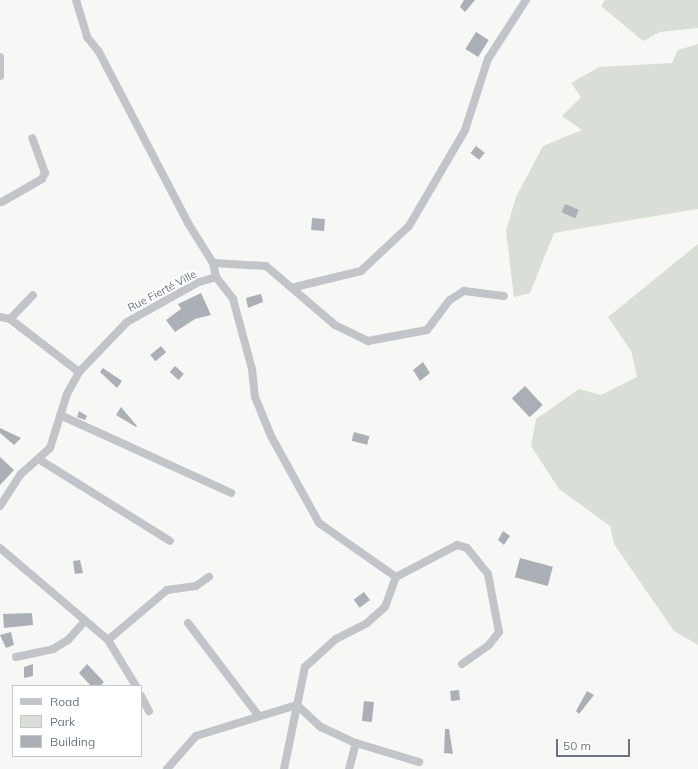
<!DOCTYPE html>
<html>
<head>
<meta charset="utf-8">
<style>
  body { margin:0 }
  #map { position:relative; width:698px; height:769px; overflow:hidden; background:#f7f8f5; font-family:Mulish,sans-serif }
  div>[style] { position:absolute }
  .green>* { inset:0; background:#d9ded6 }
  .building>* { inset:0; background:#aab0b6; transform-origin:0 0 }
  .minor>* { height:8px; margin:-4px; padding:0 4px; transform-origin:4px; border-radius:4px; background:#c1c4c8 }
  span { translate:-50% -50%; white-space:nowrap; text-align:center; line-height:1.15; -webkit-text-stroke:4px #fff; paint-order:stroke }
  .street-label { font-size:11px; color:#687684 }
  .legend { position:absolute; left:12px; top:685px; width:130px; height:72px; box-sizing:border-box; background:#fff; border:1px solid #c3c8ce; margin:0; padding:5px 7px; list-style:none; font-size:12px; color:#687684 }
  .legend li { display:flex; align-items:center; gap:8px; height:20px }
  .legend b { width:20px; border:1px solid #c3c8ce }
  .scale { position:absolute; left:556px; top:739px; width:74px; height:18px; box-sizing:border-box; border:2px solid #687684; border-top:0; padding-left:5px; font-size:12px; line-height:14px; white-space:nowrap; color:#687684; -webkit-text-stroke:3px #fff; paint-order:stroke }
</style>
</head>
<body>
<div id="map">
  <div class="green">
    <div style="clip-path:polygon(605px 0,698px 0,698px 28px,660px 32px,643px 41px,601px 6px)"></div>
    <div style="clip-path:polygon(698px 44px,698px 209px,554px 233px,530px 293px,514px 297px,506px 231px,516px 197px,543px 146px,582px 130px,562px 116px,581px 97px,571px 83px,599px 67px,672px 63px,678px 50px)"></div>
    <div style="clip-path:polygon(698px 244px,698px 645px,674px 631px,614px 544px,610px 526px,559px 489px,531px 446px,536px 419px,579px 389px,601px 395px,637px 377px,631px 351px,608px 317px)"></div>
  </div>
  <div class="building">
    <div style="clip-path:polygon(464px 0,475px 0,465px 12px,460px 7px)"></div>
    <div style="left:476px;top:32px;width:15px;height:20px;rotate:32deg"></div>
    <div style="left:476px;top:146px;width:11px;height:9px;rotate:38deg"></div>
    <div style="left:565px;top:204px;width:15px;height:9px;rotate:23deg"></div>
    <div style="left:312px;top:218px;width:13px;height:12px;rotate:4deg"></div>
    <div style="clip-path:polygon(201px 293px,211px 315px,195px 319px,175px 332px,166px 320px,181px 309px,178px 304px)"></div>
    <div style="clip-path:polygon(261px 294px,263px 302px,248px 308px,246px 298px)"></div>
    <div style="left:161px;top:346px;width:8px;height:14px;rotate:50deg"></div>
    <div style="clip-path:polygon(423px 362px,430px 373px,420px 381px,413px 370px)"></div>
    <div style="left:175px;top:366px;width:12px;height:8px;rotate:42deg"></div>
    <div style="clip-path:polygon(103px 368px,122px 381px,117px 388px,100px 372px)"></div>
    <div style="left:525px;top:386px;width:26px;height:18px;rotate:47deg"></div>
    <div style="clip-path:polygon(121px 407px,137px 426px,136px 427px,116px 415px)"></div>
    <div style="clip-path:polygon(79px 411px,87px 416px,85px 420px,77px 417px)"></div>
    <div style="clip-path:polygon(0 428px,21px 438px,14px 445px,0 433px)"></div>
    <div style="left:354px;top:432px;width:16px;height:9px;rotate:15deg"></div>
    <div style="clip-path:polygon(0 457px,14px 470px,0 485px)"></div>
    <div style="clip-path:polygon(503px 531px,510px 536px,504px 545px,498px 540px)"></div>
    <div style="left:520px;top:558px;width:34px;height:20px;rotate:15deg"></div>
    <div style="clip-path:polygon(80px 560px,83px 573px,75px 574px,73px 561px)"></div>
    <div style="left:364px;top:592px;width:10px;height:13px;rotate:53deg"></div>
    <div style="clip-path:polygon(32px 613px,33px 625px,4px 628px,3px 614px)"></div>
    <div style="clip-path:polygon(11px 632px,14px 645px,6px 648px,0 635px)"></div>
    <div style="clip-path:polygon(33px 664px,33px 676px,24px 678px,24px 667px)"></div>
    <div style="clip-path:polygon(87px 664px,104px 682px,100px 686px,91px 686px,79px 673px)"></div>
    <div style="left:459px;top:690px;width:10px;height:9px;rotate:84deg"></div>
    <div style="clip-path:polygon(587px 691px,594px 695px,579px 714px,576px 711px)"></div>
    <div style="left:364px;top:701px;width:10px;height:20px;rotate:6deg"></div>
    <div style="clip-path:polygon(445px 729px,449px 729px,453px 754px,444px 753px)"></div>
  </div>
  <div class="minor">
    <div style="left:76px;top:0;width:39px;rotate:73deg"></div>
    <div style="left:87px;top:37px;width:19px;rotate:51deg"></div>
    <div style="left:99px;top:52px;width:193px;rotate:62.5deg"></div>
    <div style="left:188px;top:223px;width:47px;rotate:58deg"></div>
    <div style="left:213px;top:263px;width:14px;rotate:78deg"></div>
    <div style="left:0;top:57px;width:19px;rotate:90deg"></div>
    <div style="left:2px;top:202px;width:46px;rotate:-29.9deg"></div>
    <div style="left:42px;top:179px;width:7px;rotate:-63deg"></div>
    <div style="left:45px;top:173px;width:37px;rotate:-110deg"></div>
    <div style="left:213px;top:263px;width:53px;rotate:3.2deg"></div>
    <div style="left:266px;top:266px;width:91px;rotate:40.5deg"></div>
    <div style="left:335px;top:325px;width:37px;rotate:26deg"></div>
    <div style="left:368px;top:341px;width:60px;rotate:-10.6deg"></div>
    <div style="left:427px;top:330px;width:38px;rotate:-53deg"></div>
    <div style="left:450px;top:300px;width:17px;rotate:-33deg"></div>
    <div style="left:464px;top:291px;width:40px;rotate:7.1deg"></div>
    <div style="left:295px;top:287px;width:68px;rotate:-13.6deg"></div>
    <div style="left:361px;top:271px;width:66px;rotate:-43.2deg"></div>
    <div style="left:409px;top:226px;width:111px;rotate:-59.7deg"></div>
    <div style="left:465px;top:130px;width:75px;rotate:-72.1deg"></div>
    <div style="left:488px;top:59px;width:70px;rotate:-57.2deg"></div>
    <div style="left:0;top:317px;width:10px;rotate:11deg"></div>
    <div style="left:10px;top:319px;width:87px;rotate:37.5deg"></div>
    <div style="left:10px;top:319px;width:33px;rotate:-46deg"></div>
    <div style="left:60px;top:415px;width:188px;rotate:24.5deg"></div>
    <div style="left:40px;top:460px;width:153px;rotate:31.9deg"></div>
    <div style="left:0;top:506px;width:38px;rotate:-57deg"></div>
    <div style="left:21px;top:474px;width:39px;rotate:-42deg"></div>
    <div style="left:50px;top:448px;width:57px;rotate:-72.5deg"></div>
    <div style="left:67px;top:394px;width:25px;rotate:-61deg"></div>
    <div style="left:79px;top:372px;width:69px;rotate:-46.2deg"></div>
    <div style="left:127px;top:322px;width:82px;rotate:-29.1deg"></div>
    <div style="left:199px;top:282px;width:18px;rotate:-16deg"></div>
    <div style="left:216px;top:277px;width:28px;rotate:52deg"></div>
    <div style="left:233px;top:299px;width:73px;rotate:74.8deg"></div>
    <div style="left:252px;top:369px;width:28px;rotate:84deg"></div>
    <div style="left:255px;top:397px;width:42px;rotate:67.7deg"></div>
    <div style="left:271px;top:436px;width:99px;rotate:61.1deg"></div>
    <div style="left:319px;top:523px;width:94px;rotate:35deg"></div>
    <div style="left:0;top:548px;width:142px;rotate:40.4deg"></div>
    <div style="left:108px;top:640px;width:54px;rotate:58.7deg"></div>
    <div style="left:188px;top:623px;width:116px;rotate:52.7deg"></div>
    <div style="left:108px;top:640px;width:77px;rotate:-40.3deg"></div>
    <div style="left:167px;top:590px;width:29px;rotate:-8deg"></div>
    <div style="left:196px;top:586px;width:16px;rotate:-35deg"></div>
    <div style="left:16px;top:657px;width:38px;rotate:-12deg"></div>
    <div style="left:53px;top:649px;width:17px;rotate:-31deg"></div>
    <div style="left:68px;top:640px;width:25px;rotate:-48deg"></div>
    <div style="left:141px;top:696px;width:17px;rotate:62deg"></div>
    <div style="left:356px;top:743px;width:66px;rotate:16.8deg"></div>
    <div style="left:167px;top:769px;width:44px;rotate:-48.7deg"></div>
    <div style="left:196px;top:736px;width:106px;rotate:-17.1deg"></div>
    <div style="left:297px;top:705px;width:33px;rotate:43deg"></div>
    <div style="left:321px;top:727px;width:38px;rotate:25deg"></div>
    <div style="left:356px;top:743px;width:27px;rotate:105deg"></div>
    <div style="left:284px;top:769px;width:104px;rotate:-78.4deg"></div>
    <div style="left:305px;top:667px;width:42px;rotate:-42.1deg"></div>
    <div style="left:336px;top:639px;width:35px;rotate:-27deg"></div>
    <div style="left:367px;top:623px;width:24px;rotate:-42deg"></div>
    <div style="left:385px;top:607px;width:32px;rotate:-70deg"></div>
    <div style="left:396px;top:577px;width:69px;rotate:-27.7deg"></div>
    <div style="left:457px;top:545px;width:10px;rotate:17deg"></div>
    <div style="left:467px;top:548px;width:33px;rotate:51deg"></div>
    <div style="left:488px;top:574px;width:59px;rotate:79.3deg"></div>
    <div style="left:499px;top:632px;width:16px;rotate:128deg"></div>
    <div style="left:489px;top:645px;width:33px;rotate:145deg"></div>
  </div>
  <div class="street-label">
    <span style="left:162px;top:291px;rotate:-28deg">Rue Fierté Ville</span>
  </div>
  <ul class="legend">
  <li><b style="height:5px;background:#c1c4c8"></b>Road</li>
  <li><b style="height:11px;background:#d9ded6"></b>Park</li>
  <li><b style="height:11px;background:#aab0b6"></b>Building</li>
  </ul>
  <div class="scale">50 m</div>
</div>
</body>
</html>
